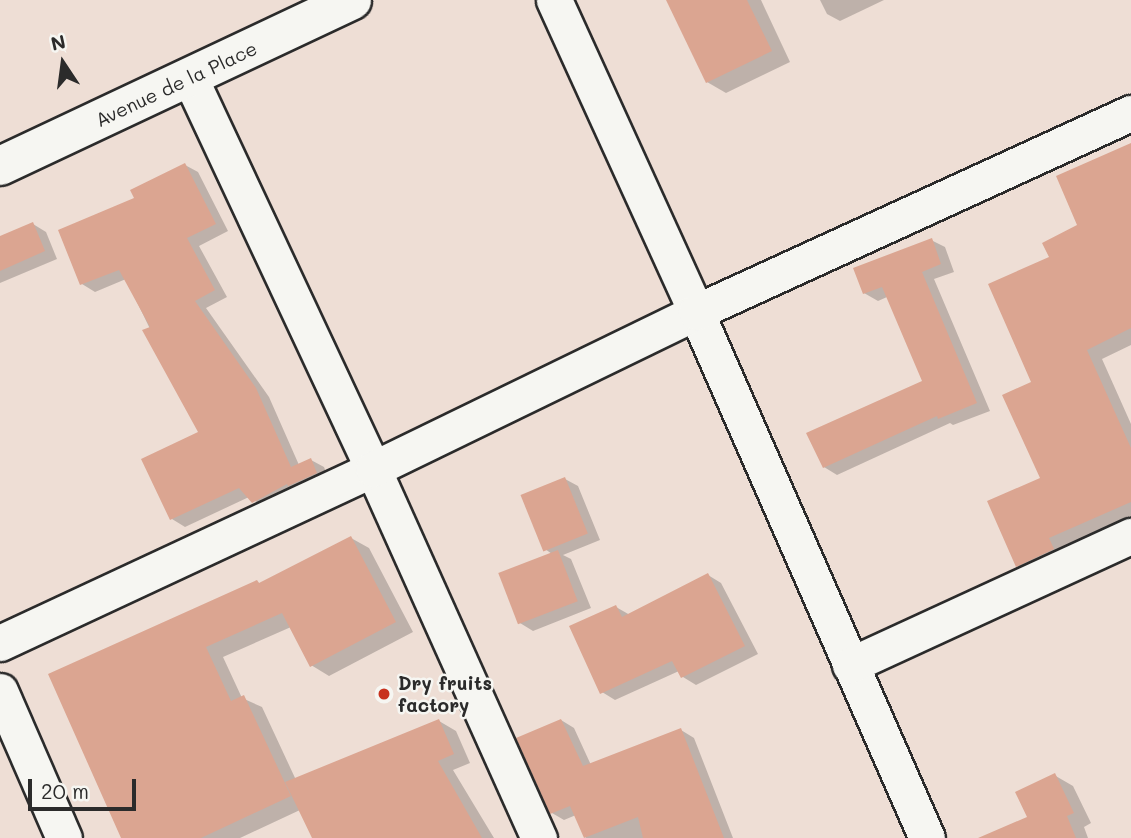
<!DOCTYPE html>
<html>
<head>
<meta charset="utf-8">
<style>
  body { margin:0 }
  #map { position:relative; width:1131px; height:838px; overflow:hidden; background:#eeded5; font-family:Mali,sans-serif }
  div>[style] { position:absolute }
  .shadow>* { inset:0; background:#0003 }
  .building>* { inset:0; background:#dba591; transform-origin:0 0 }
  .roads { filter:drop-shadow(2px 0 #2b2b2b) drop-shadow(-2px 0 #2b2b2b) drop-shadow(0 2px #2b2b2b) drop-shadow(0 -2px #2b2b2b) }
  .minor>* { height:35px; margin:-17.5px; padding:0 17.5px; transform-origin:17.5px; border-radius:17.5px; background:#f6f6f2 }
  .tertiary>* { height:38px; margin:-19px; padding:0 19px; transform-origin:19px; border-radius:19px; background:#f6f6f2 }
  .dots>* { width:19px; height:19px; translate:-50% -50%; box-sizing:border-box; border:4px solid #f6f6f2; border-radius:50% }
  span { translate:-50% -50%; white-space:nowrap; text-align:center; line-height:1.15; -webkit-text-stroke:5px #f6f6f2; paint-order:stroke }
  .street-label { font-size:19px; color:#2b2b2b }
  .poi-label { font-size:19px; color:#2b2b2b; font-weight:700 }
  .left { translate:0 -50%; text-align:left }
  .north { position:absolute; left:28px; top:28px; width:70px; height:70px; -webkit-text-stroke:5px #f6f6f2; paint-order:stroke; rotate:347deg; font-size:19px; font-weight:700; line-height:28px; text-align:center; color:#2b2b2b }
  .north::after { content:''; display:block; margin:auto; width:24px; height:32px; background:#2b2b2b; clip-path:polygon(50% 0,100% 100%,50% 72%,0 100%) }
  .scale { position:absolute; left:28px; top:779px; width:108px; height:32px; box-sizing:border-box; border:4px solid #2b2b2b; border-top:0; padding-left:9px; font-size:21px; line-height:24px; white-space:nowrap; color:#2b2b2b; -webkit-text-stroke:5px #f6f6f2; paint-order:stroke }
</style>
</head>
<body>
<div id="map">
  <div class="shadow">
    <div style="clip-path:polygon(668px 0,761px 0,790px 62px,726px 93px,707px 82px)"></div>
    <div style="clip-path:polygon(820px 0,884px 0,840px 21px,827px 14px)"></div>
    <div style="clip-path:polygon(1131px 145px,1131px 345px,1102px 359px,1131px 424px,1131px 518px,1064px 547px,1069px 558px,1033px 575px,1017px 565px,1042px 479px,1033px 383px,1052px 258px,1080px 226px)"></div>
    <div style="clip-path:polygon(185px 165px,198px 172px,228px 231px,199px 246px,227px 297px,206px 308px,269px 397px,299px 465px,311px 460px,324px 467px,329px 480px,267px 509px,249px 497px,185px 527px,172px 519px,200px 433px,126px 279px,95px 292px,82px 284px,137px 199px)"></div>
    <div style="clip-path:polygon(33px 224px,46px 232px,57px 259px,0 283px,0 238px)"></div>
    <div style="clip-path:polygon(931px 240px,945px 247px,954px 272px,934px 279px,990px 411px,953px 425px,950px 423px,837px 475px,824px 467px,925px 382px,887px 297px,878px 301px,864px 293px)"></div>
    <div style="clip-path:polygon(565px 479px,578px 486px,600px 540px,563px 555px,571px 559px,591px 608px,533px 631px,520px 623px,552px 554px,545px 549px)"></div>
    <div style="clip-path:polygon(351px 538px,369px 548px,413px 632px,329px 676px,311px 665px,291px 627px,223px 657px,242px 698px,262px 707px,296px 780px,439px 721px,456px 731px,470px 763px,453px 770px,494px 838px,314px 838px,300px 810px,240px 838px,123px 838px,50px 675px,257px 582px,261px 584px)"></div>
    <div style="clip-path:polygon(708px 575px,721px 583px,758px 654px,696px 685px,683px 677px,679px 671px,615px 700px,602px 692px,616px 607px,630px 615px)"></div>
    <div style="clip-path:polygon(561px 720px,574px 728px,591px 765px,681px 730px,694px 738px,733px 838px,586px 838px,576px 815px,564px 820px,552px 813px)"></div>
    <div style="clip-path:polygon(1054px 775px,1073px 786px,1091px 823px,1084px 827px,1088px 838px,1031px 838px,1030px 818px)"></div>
  </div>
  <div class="building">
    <div style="clip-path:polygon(666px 0,747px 0,772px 51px,706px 83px)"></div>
    <div style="clip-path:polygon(1131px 143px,1131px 328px,1087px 350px,1131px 448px,1131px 502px,1049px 538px,1054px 549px,1016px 567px,987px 501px,1040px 478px,1002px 395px,1031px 382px,988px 284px,1049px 257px,1042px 243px,1077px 225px,1056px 176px)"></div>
    <div style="clip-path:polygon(185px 163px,216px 224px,187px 238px,215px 290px,195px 301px,256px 388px,291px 467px,311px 458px,317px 473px,288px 486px,287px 484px,252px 503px,239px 488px,170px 520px,141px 459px,198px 432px,142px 330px,150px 327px,119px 270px,80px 285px,58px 230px,134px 198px,130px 190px)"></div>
    <div style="clip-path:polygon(33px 222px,45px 251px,0 271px,0 236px)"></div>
    <div style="clip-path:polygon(932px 238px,941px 264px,922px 272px,977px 403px,938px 419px,937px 416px,823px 468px,806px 433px,922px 381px,882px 287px,863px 294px,853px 268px)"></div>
    <div style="left:565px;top:477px;width:61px;height:48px;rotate:68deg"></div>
    <div style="clip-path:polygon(351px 536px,396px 622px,310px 667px,282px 613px,206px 647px,231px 701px,244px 695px,291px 796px,201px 838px,121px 838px,48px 674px,257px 580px,259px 583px)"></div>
    <div style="left:558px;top:550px;width:55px;height:64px;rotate:69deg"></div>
    <div style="clip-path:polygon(708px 573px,745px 646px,681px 678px,672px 661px,600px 694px,569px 626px,616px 605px,622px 617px)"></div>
    <div style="clip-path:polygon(439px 719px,454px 754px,438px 761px,482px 838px,312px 838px,285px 782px)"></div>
    <div style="clip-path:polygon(561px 719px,583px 766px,681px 728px,724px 838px,643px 838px,638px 817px,584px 838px,570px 806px,550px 814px,516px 738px)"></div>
    <div style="clip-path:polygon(1055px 773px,1074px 813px,1067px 816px,1076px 838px,978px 838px,1027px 817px,1015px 792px)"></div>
  </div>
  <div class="roads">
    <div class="minor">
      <div style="left:554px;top:0;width:343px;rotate:65.5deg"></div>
      <div style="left:696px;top:312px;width:574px;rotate:66.29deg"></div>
      <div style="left:190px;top:78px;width:432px;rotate:64.9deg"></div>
      <div style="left:373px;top:469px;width:405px;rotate:65.8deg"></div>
      <div style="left:0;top:643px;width:412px;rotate:-25deg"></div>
      <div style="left:373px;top:469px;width:359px;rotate:-25.9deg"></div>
      <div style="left:696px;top:312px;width:478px;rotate:-24.6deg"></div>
      <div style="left:850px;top:665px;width:309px;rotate:-24.7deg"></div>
      <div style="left:0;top:691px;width:160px;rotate:66.5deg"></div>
    </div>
    <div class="tertiary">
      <div style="left:0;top:166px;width:389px;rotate:-25.2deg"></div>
    </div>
  </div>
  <div class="dots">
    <div style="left:384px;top:694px;background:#c8321e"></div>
  </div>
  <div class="street-label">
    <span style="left:176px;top:84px;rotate:-25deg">Avenue de la Place</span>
  </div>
  <div class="poi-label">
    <span class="left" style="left:398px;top:694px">Dry fruits<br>factory</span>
  </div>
  <div class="north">N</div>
  <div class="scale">20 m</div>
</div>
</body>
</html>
